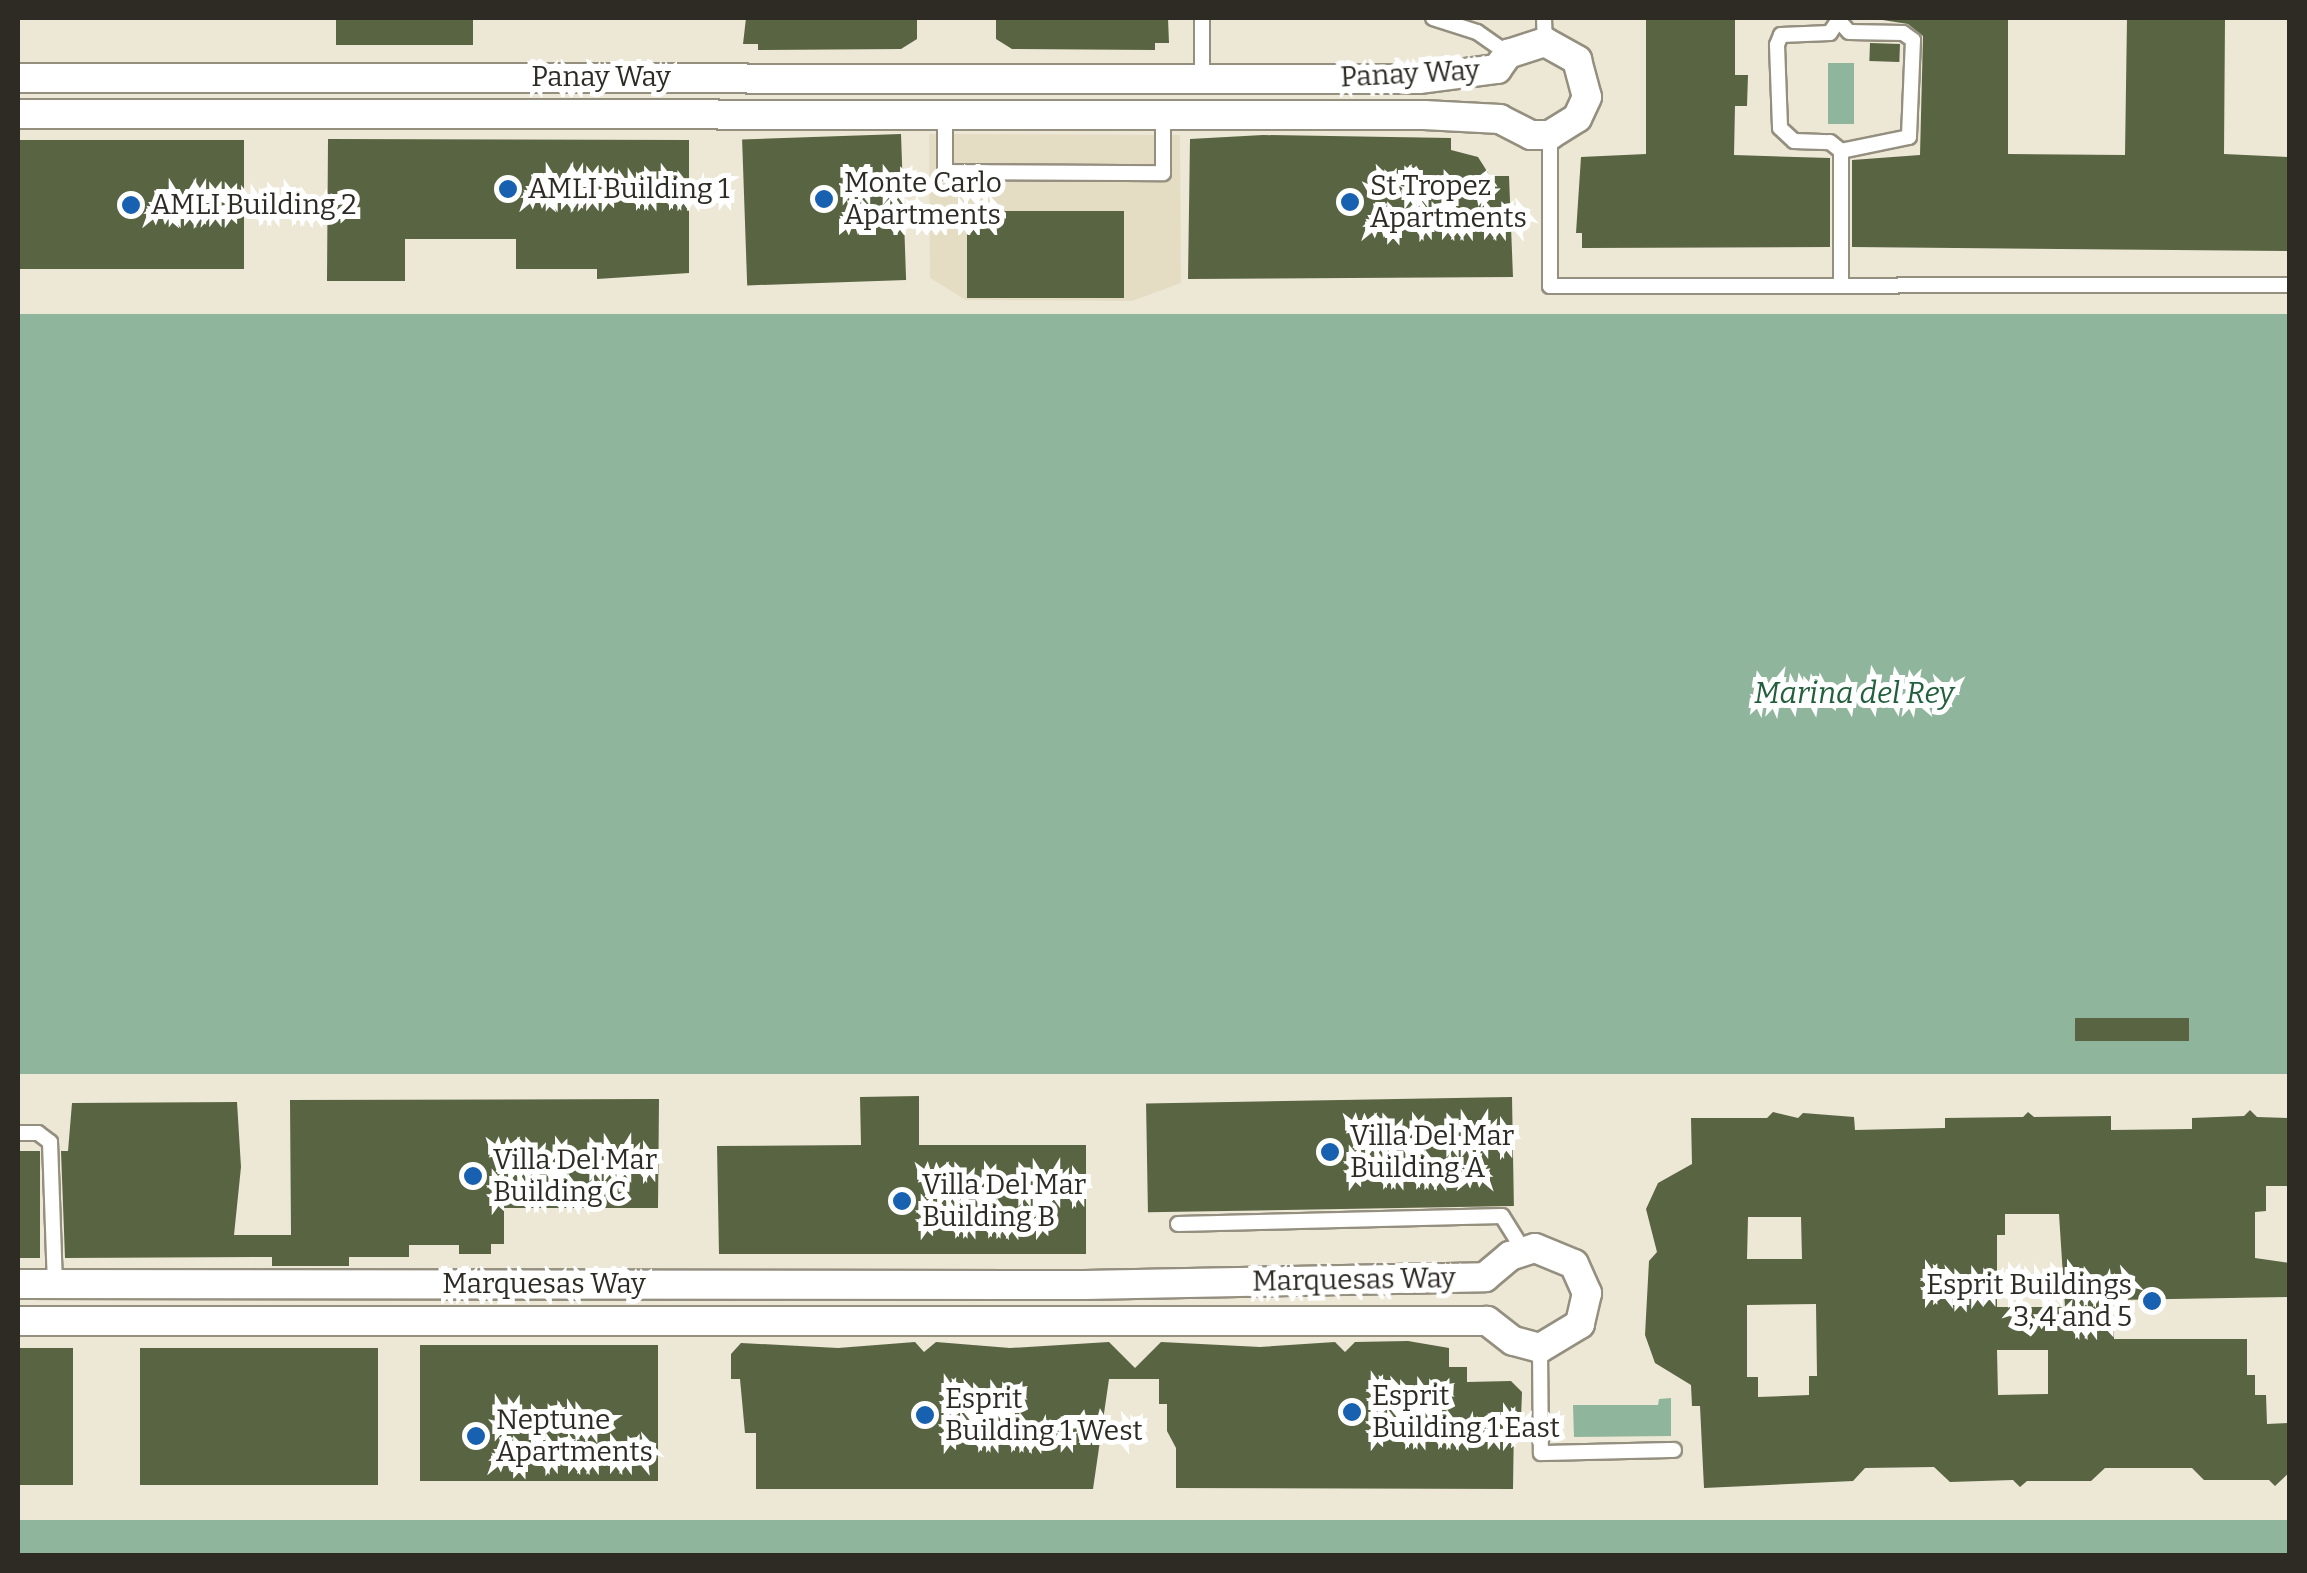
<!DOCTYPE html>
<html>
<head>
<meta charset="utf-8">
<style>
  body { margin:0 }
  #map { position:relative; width:2307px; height:1573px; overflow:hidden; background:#ede7d6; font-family:Bitter,serif }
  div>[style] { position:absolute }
  .built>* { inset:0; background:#e5dcc4 }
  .water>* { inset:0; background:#8fb59c; transform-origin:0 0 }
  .building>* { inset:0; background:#596442; transform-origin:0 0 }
  .roads { filter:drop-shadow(2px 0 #948f7f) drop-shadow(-2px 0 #948f7f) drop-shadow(0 2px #948f7f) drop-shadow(0 -2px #948f7f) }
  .lane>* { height:14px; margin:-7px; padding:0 7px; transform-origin:7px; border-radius:7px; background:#fff }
  .street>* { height:28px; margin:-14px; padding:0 14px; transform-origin:14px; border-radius:14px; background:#fff }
  .dots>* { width:28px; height:28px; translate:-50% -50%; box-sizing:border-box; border:5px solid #fff; border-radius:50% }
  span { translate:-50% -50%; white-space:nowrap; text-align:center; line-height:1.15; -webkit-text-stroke:10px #fff; paint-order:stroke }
  .street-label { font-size:28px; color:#2d2b24 }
  .poi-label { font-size:28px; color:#2d2b24 }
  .left { translate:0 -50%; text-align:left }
  .right { translate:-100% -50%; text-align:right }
  .water-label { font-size:30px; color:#225f3d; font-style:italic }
  .frame { position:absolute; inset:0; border:20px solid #2d2b24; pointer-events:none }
</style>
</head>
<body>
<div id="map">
  <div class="built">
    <div style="clip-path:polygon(929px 134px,1180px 135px,1181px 283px,1132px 301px,966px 300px,930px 278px)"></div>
  </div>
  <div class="water">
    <div style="left:1828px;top:63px;width:26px;height:61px"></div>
    <div style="left:2289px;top:314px;width:760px;height:2271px;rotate:90deg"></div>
    <div style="clip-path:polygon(1671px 1398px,1671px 1436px,1574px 1437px,1573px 1405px,1658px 1405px,1659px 1399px)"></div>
    <div style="left:2289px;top:1520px;width:36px;height:2271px;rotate:90deg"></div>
  </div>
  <div class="building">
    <div style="left:336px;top:18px;width:137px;height:27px"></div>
    <div style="clip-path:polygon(746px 18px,917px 18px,917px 39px,901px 49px,758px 50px,758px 44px,743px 44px)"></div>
    <div style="clip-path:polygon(996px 18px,1168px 18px,1169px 43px,1155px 43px,1155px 50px,1012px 49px,996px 39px)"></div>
    <div style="clip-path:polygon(1646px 18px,1735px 18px,1735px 75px,1748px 75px,1747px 106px,1735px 106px,1734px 155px,1830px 158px,1830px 247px,1582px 248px,1582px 233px,1576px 233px,1581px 157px,1646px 154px)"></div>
    <div style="clip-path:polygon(1870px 18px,2008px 18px,2008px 154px,2125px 155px,2127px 18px,2225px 18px,2224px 154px,2290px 157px,2290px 251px,1852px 247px,1852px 160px,1920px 155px,1923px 36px,1908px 24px)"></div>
    <div style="left:1870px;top:43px;width:30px;height:18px;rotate:2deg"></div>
    <div style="left:901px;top:134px;width:146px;height:159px;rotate:88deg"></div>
    <div style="clip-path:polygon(1263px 135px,1451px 138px,1451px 150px,1478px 157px,1490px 176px,1509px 176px,1513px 277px,1188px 279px,1190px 139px)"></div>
    <div style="clip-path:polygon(328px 139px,689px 140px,689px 273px,597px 279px,597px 269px,516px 269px,516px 239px,405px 239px,405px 281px,327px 281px)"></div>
    <div style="left:244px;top:140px;width:129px;height:226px;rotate:90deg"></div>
    <div style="left:967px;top:211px;width:157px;height:87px"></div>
    <div style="left:2075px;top:1018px;width:114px;height:23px"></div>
    <div style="clip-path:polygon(919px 1096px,919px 1145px,1086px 1145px,1086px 1254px,719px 1254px,717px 1146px,861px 1145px,860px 1097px)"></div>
    <div style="left:1512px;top:1097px;width:109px;height:366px;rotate:89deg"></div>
    <div style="clip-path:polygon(659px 1099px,658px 1208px,504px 1208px,504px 1244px,491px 1244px,491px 1254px,459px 1254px,459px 1245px,409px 1245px,409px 1257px,349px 1257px,349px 1266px,272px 1266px,272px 1257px,65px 1258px,61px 1151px,68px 1151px,72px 1103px,237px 1102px,241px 1167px,234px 1235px,291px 1235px,290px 1100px)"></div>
    <div style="clip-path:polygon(evenodd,2250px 1110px,2257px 1117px,2290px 1118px,2290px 1186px,2266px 1186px,2266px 1211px,2255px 1212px,2255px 1258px,2290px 1263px,2289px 1297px,2113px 1300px,2114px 1339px,2247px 1339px,2247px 1375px,2255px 1375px,2255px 1395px,2266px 1395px,2267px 1424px,2290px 1423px,2290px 1472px,2275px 1486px,2269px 1480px,2204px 1480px,2192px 1468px,2105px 1468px,2091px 1481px,2027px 1481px,2020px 1487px,2013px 1480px,1950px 1482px,1934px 1467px,1865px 1468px,1853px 1481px,1704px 1488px,1700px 1406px,1692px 1406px,1691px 1385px,1655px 1363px,1645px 1335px,1649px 1261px,1657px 1252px,1646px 1209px,1658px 1183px,1692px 1164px,1691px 1118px,1767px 1118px,1773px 1112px,1798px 1118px,1803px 1113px,1854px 1117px,1855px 1130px,1945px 1128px,1945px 1118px,2023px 1117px,2028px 1112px,2034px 1117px,2111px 1116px,2111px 1130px,2192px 1129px,2192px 1118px,2244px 1116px,2250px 1110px,2005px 1214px,2059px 1214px,2065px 1307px,1997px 1307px,1997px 1235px,2005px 1235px,2005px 1214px,2250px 1110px,1748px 1217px,1801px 1217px,1802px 1259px,1747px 1259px,1748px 1217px,2250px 1110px,1816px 1304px,1817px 1376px,1809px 1376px,1809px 1395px,1758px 1397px,1758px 1377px,1747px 1377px,1747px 1305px,1816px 1304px,2250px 1110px,1997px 1350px,2048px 1350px,2048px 1394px,1998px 1395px,1997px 1350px)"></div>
    <div style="left:18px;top:1151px;width:22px;height:107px"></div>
    <div style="clip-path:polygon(1408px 1341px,1449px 1348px,1449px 1367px,1467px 1367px,1467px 1382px,1511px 1381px,1522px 1392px,1521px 1419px,1514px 1419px,1513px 1489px,1176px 1488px,1176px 1448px,1167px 1431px,1167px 1404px,1159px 1404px,1159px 1379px,1109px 1379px,1093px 1489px,756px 1489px,756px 1433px,745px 1433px,740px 1379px,731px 1379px,731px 1354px,741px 1343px,838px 1348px,915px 1342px,924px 1352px,936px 1342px,1010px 1348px,1109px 1342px,1135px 1368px,1161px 1342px,1260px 1347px,1335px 1342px,1345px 1352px,1355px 1342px)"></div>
    <div style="left:420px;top:1345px;width:238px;height:136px"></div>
    <div style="left:73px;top:1348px;width:137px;height:55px;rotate:90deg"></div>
    <div style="left:378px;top:1348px;width:137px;height:238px;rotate:90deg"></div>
  </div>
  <div class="roads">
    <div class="lane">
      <div style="left:1202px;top:18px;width:60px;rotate:90deg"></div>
      <div style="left:1433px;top:18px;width:46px;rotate:17.7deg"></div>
      <div style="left:1477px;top:32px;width:38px;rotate:35deg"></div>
      <div style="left:1544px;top:18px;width:24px;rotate:88deg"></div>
      <div style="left:1840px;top:18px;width:18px;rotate:124deg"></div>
      <div style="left:1830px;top:33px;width:49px;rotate:177.7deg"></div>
      <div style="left:1781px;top:35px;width:11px;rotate:112deg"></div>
      <div style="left:1777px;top:45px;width:83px;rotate:87.9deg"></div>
      <div style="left:1780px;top:128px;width:19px;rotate:43deg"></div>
      <div style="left:1794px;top:141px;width:36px;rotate:2deg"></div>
      <div style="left:1830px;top:142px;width:14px;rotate:39deg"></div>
      <div style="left:1841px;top:151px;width:134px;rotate:90deg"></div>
      <div style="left:1840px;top:22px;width:13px;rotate:48deg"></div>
      <div style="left:1849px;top:32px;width:54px;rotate:1.1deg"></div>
      <div style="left:1903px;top:33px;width:12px;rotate:35deg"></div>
      <div style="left:1913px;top:40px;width:97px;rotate:92.4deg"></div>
      <div style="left:1909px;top:137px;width:69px;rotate:168.4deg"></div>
      <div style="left:945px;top:115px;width:57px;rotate:90deg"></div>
      <div style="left:945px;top:172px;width:218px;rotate:0.3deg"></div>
      <div style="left:1163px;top:173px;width:58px;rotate:-90deg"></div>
      <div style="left:1550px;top:135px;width:151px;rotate:90deg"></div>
      <div style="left:1550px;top:286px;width:740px;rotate:-0.08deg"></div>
      <div style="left:18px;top:1133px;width:20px"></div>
      <div style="left:38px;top:1133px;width:15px;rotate:37deg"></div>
      <div style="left:50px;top:1142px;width:141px;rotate:88deg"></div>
      <div style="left:1178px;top:1224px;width:324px;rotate:-1.4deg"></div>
      <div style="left:1502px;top:1216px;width:40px;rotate:58deg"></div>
      <div style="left:1540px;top:1348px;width:105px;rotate:89.5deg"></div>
      <div style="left:1541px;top:1453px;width:133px;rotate:-1.3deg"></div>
    </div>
    <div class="street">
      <div style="left:18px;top:78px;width:1401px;rotate:0.04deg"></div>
      <div style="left:1419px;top:79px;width:79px;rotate:-7.3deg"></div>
      <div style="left:1497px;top:69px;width:19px;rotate:-54deg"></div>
      <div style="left:1508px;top:54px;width:39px;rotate:-18deg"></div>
      <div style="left:1545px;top:42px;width:37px;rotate:29deg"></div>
      <div style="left:1577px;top:60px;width:38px;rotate:75deg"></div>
      <div style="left:1587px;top:97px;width:23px;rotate:115deg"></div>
      <div style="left:1577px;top:118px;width:32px;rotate:148deg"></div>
      <div style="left:1550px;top:135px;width:19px;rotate:180deg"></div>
      <div style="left:1531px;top:135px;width:35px;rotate:-153deg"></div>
      <div style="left:1500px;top:119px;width:76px;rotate:-177deg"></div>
      <div style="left:1424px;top:115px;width:1406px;rotate:-179.96deg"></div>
      <div style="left:18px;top:1284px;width:1066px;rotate:0.05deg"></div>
      <div style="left:1084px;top:1285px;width:401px;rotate:-1.1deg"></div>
      <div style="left:1485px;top:1277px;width:33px;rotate:-40deg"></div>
      <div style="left:1510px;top:1256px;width:26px;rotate:-18deg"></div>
      <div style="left:1535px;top:1248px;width:42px;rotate:22.3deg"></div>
      <div style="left:1574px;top:1264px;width:32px;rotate:66deg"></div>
      <div style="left:1587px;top:1293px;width:32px;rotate:103deg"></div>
      <div style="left:1580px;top:1324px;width:47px;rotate:149deg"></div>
      <div style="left:1540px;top:1348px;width:28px;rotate:-165deg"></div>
      <div style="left:1513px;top:1341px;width:33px;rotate:-142deg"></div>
      <div style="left:1487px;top:1321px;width:1469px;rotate:180deg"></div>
    </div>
  </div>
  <div class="dots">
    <div style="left:508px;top:189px;background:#1860b0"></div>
    <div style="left:824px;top:199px;background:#1860b0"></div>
    <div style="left:1350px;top:202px;background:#1860b0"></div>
    <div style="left:131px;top:205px;background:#1860b0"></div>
    <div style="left:1330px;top:1152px;background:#1860b0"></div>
    <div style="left:473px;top:1176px;background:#1860b0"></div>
    <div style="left:902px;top:1201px;background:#1860b0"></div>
    <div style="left:2152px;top:1301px;background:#1860b0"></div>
    <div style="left:1352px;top:1412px;background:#1860b0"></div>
    <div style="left:925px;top:1415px;background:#1860b0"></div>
    <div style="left:476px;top:1436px;background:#1860b0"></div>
  </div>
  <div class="street-label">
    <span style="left:1410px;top:74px;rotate:-3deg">Panay Way</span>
    <span style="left:601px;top:77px">Panay Way</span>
    <span style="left:1354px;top:1280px;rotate:-1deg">Marquesas Way</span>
    <span style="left:544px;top:1284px">Marquesas Way</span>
  </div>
  <div class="poi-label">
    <span class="left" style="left:844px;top:199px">Monte Carlo<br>Apartments</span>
    <span class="left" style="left:1370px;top:202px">St Tropez<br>Apartments</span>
    <span class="left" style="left:528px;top:189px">AMLI Building 1</span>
    <span class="left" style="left:151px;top:205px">AMLI Building 2</span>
    <span class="left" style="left:1350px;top:1152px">Villa Del Mar<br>Building A</span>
    <span class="left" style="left:493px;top:1176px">Villa Del Mar<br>Building C</span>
    <span class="left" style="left:922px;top:1201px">Villa Del Mar<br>Building B</span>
    <span class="right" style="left:2132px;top:1301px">Esprit Buildings<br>3, 4 and 5</span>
    <span class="left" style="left:1372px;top:1412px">Esprit<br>Building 1 East</span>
    <span class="left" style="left:945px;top:1415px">Esprit<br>Building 1 West</span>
    <span class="left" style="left:496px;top:1436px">Neptune<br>Apartments</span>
  </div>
  <div class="water-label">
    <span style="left:1854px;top:693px">Marina del Rey</span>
  </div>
  <div class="frame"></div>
</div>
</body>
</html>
